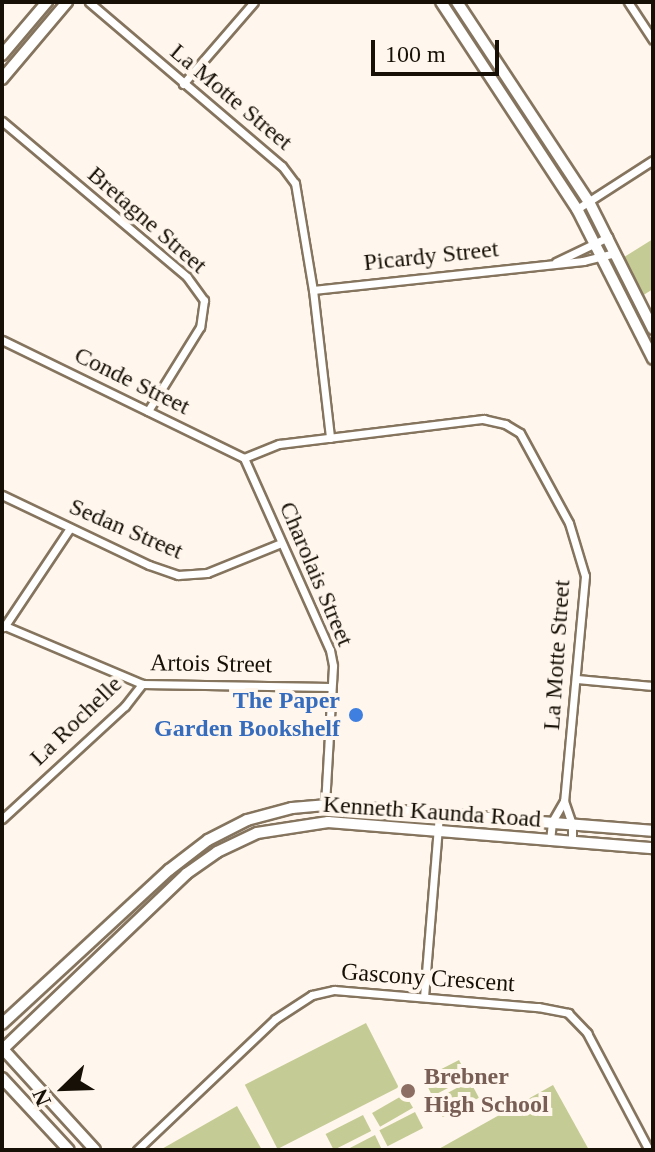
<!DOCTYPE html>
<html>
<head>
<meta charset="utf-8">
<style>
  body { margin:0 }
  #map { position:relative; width:655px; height:1152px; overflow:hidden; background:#fff7ed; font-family:"Times New Roman",serif }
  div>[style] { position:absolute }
  .green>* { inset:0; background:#c5cb94; transform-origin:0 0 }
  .roads { filter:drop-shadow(2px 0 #85745e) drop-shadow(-2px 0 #85745e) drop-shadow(0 2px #85745e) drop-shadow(0 -2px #85745e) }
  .street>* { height:7px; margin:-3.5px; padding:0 3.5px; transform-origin:3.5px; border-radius:3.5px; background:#fff }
  .secondary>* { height:10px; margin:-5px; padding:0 5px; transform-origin:5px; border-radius:5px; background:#fff }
  .dots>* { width:22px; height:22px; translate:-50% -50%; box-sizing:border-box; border:4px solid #fff7ed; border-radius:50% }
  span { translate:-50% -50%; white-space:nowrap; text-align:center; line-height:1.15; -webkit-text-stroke:8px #fff7ed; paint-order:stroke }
  .street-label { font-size:24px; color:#161007 }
  .shop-label { font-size:24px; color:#366cbe; font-weight:700 }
  .right { translate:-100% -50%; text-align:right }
  .education-label { font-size:24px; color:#785e54; font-weight:700 }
  .left { translate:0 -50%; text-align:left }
  .frame { position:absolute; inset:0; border:4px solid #161007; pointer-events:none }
  .north { position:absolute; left:24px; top:1048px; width:80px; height:80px; -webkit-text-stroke:6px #fff7ed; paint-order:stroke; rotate:247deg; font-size:22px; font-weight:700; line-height:32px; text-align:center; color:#161007 }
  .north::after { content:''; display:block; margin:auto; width:28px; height:36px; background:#161007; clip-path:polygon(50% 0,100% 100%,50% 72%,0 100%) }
  .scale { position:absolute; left:371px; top:40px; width:128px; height:36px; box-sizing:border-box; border:4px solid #161007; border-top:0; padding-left:10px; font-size:24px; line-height:28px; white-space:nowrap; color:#161007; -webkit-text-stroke:6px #fff7ed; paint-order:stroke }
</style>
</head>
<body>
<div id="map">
  <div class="green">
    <div style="clip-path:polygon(653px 239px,653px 289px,642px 296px,621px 259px)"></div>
    <div style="left:366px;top:1023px;width:72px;height:136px;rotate:63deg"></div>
    <div style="left:459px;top:1060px;width:20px;height:40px;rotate:63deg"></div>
    <div style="left:470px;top:1081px;width:19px;height:41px;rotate:62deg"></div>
    <div style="clip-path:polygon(553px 1085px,589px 1150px,437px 1150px)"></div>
    <div style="left:405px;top:1094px;width:16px;height:38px;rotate:60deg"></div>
    <div style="clip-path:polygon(237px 1106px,262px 1150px,160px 1150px)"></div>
    <div style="left:415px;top:1112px;width:18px;height:40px;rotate:63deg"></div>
    <div style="left:363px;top:1115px;width:18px;height:42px;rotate:63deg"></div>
    <div style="clip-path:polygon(375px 1135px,382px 1150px,346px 1150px)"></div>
  </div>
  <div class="roads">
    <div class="street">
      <div style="left:89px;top:2px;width:253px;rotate:40.4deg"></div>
      <div style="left:282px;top:166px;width:21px;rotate:53deg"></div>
      <div style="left:295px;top:183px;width:109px;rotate:80.5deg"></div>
      <div style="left:313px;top:290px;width:149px;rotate:83.4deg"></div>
      <div style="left:628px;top:2px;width:45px;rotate:56.7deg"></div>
      <div style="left:183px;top:84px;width:108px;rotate:-49.1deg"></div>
      <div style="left:2px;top:121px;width:242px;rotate:40.1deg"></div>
      <div style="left:187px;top:277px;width:29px;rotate:54deg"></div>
      <div style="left:204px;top:300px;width:27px;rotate:98deg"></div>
      <div style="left:200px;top:327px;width:99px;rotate:121.8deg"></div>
      <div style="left:577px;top:209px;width:90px;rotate:-32.8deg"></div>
      <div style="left:556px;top:262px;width:58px;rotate:-25.7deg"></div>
      <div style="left:313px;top:290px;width:272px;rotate:-6.1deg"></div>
      <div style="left:583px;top:261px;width:33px;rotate:-14deg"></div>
      <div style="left:2px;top:340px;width:269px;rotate:26deg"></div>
      <div style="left:244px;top:458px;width:38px;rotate:-22deg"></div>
      <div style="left:279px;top:444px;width:206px;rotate:-7deg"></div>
      <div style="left:483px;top:419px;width:23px;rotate:13deg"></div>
      <div style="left:505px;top:424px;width:17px;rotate:31deg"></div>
      <div style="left:520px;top:433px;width:102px;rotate:61.4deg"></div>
      <div style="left:569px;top:523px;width:55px;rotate:73.2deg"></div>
      <div style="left:585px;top:576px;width:226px;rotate:95.3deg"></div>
      <div style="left:564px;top:801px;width:24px;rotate:120deg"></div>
      <div style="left:552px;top:822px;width:19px;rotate:96deg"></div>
      <div style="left:244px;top:458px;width:210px;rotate:65.9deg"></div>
      <div style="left:330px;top:650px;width:16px;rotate:79deg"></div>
      <div style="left:333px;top:666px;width:139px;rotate:93.3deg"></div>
      <div style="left:2px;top:495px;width:163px;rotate:25.5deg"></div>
      <div style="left:149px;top:565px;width:31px;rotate:19deg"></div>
      <div style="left:178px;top:575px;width:29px;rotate:-4deg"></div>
      <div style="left:207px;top:573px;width:80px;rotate:-22.1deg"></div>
      <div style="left:5px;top:626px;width:149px;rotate:22.9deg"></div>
      <div style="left:142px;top:684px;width:189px;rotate:0.9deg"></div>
      <div style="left:4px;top:627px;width:119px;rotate:-56.3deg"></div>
      <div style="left:577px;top:679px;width:76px;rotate:5.3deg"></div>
      <div style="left:564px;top:801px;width:24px;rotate:71deg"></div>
      <div style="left:572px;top:824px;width:18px;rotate:90deg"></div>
      <div style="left:2px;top:819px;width:167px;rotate:-42.6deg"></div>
      <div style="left:125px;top:706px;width:28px;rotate:-52deg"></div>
      <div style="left:424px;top:997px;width:183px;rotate:-85.3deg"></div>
      <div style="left:137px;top:1150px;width:190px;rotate:-43.5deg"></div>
      <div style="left:275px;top:1019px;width:44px;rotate:-33deg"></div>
      <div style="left:312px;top:995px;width:23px;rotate:-13deg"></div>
      <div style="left:334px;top:990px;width:205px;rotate:4.8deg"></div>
      <div style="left:538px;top:1007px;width:31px;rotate:11deg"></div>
      <div style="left:568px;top:1013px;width:28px;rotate:46deg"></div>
      <div style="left:587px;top:1033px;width:132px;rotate:62.1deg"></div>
    </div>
    <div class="secondary">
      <div style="left:441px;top:2px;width:248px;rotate:56.7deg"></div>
      <div style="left:577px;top:209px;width:168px;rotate:63.1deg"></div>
      <div style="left:457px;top:2px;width:240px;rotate:56.6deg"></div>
      <div style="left:589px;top:202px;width:142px;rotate:63.3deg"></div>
      <div style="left:2px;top:55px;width:70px;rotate:-49.7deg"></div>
      <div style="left:2px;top:79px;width:101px;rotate:-49.8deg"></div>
      <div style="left:2px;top:1024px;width:227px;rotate:-42.7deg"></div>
      <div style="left:169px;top:870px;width:49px;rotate:-37.6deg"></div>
      <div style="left:208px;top:840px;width:44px;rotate:-27.1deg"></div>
      <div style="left:247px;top:820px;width:47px;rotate:-14.9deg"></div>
      <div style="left:292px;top:808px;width:33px;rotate:-5deg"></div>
      <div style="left:325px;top:805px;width:329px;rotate:4.5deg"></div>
      <div style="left:2px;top:1048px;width:138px;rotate:47.6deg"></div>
      <div style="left:2px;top:1050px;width:255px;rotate:-43.7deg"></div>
      <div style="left:186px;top:874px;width:38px;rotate:-35deg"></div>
      <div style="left:217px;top:852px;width:44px;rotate:-25.4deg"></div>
      <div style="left:257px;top:833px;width:72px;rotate:-8.8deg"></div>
      <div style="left:328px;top:822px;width:326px;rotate:4.6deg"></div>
      <div style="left:2px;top:1078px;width:98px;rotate:47.1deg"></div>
    </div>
  </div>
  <div class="dots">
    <div style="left:356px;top:715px;background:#3f7fe0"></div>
    <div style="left:408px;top:1091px;background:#8d6e63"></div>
  </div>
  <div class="street-label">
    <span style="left:231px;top:97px;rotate:40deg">La Motte Street</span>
    <span style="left:147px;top:220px;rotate:41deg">Bretagne Street</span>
    <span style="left:431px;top:256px;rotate:-6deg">Picardy Street</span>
    <span style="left:132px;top:381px;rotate:26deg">Conde Street</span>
    <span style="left:126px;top:529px;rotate:23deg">Sedan Street</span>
    <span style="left:316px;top:574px;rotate:67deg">Charolais Street</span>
    <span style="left:557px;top:655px;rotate:-86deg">La Motte Street</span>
    <span style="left:211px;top:664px;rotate:1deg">Artois Street</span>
    <span style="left:76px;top:721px;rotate:-44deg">La Rochelle</span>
    <span style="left:432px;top:812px;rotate:4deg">Kenneth Kaunda Road</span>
    <span style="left:428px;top:978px;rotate:4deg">Gascony Crescent</span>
  </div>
  <div class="shop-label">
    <span class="right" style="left:340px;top:715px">The Paper<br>Garden Bookshelf</span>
  </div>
  <div class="education-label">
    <span class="left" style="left:424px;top:1091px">Brebner<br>High School</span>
  </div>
  <div class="frame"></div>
  <div class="north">N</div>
  <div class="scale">100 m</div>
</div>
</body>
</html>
